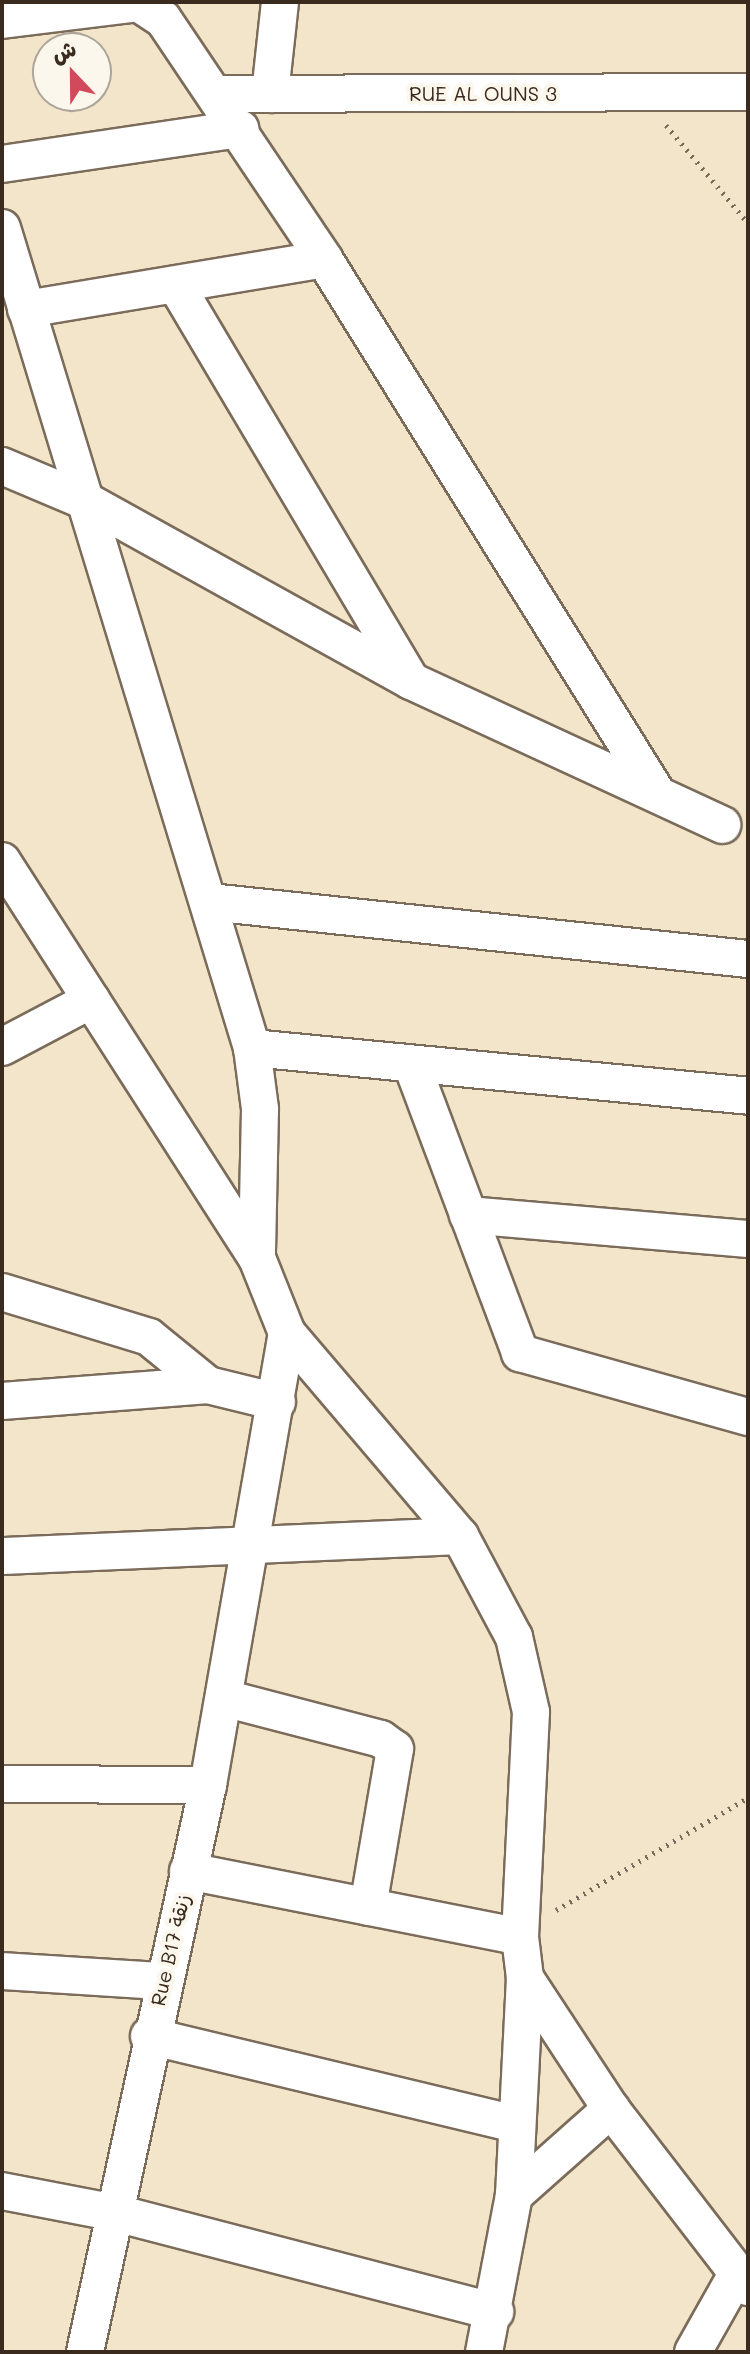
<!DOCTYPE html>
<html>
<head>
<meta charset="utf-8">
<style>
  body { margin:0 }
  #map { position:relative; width:750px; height:2354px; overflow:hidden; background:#f2e5c9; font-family:Mali,"Playpen Sans Arabic",sans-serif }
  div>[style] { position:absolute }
  .path>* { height:5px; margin-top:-2.5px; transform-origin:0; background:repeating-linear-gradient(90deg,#7b6b5a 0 2px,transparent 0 8px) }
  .roads { filter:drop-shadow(2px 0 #7b6b5a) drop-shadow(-2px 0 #7b6b5a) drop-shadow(0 2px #7b6b5a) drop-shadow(0 -2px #7b6b5a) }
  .minor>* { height:36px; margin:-18px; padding:0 18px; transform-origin:18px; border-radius:18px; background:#fff }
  span { translate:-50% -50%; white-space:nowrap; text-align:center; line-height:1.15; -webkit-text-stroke:8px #fbf7ec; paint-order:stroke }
  .street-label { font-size:20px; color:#3b2a1e }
  .frame { position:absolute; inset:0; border:4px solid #3b2a1e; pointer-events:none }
  .north { position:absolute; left:32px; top:32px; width:80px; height:80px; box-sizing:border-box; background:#fbf7ec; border:2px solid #aea59a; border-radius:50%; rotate:338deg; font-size:22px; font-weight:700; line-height:32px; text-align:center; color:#3b2a1e }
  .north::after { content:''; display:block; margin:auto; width:28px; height:36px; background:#d1495b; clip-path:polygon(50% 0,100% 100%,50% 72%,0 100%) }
</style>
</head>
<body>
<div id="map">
  <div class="path">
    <div style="left:666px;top:125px;width:128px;rotate:50.1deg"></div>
    <div style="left:556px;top:1910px;width:222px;rotate:-30.3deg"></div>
  </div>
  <div class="roads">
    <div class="minor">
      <div style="left:2px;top:20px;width:137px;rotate:-7.1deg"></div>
      <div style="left:138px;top:3px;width:30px;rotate:33deg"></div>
      <div style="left:163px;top:19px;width:289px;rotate:56.1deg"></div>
      <div style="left:324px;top:259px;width:626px;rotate:58.06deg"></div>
      <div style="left:217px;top:94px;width:531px;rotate:-0.22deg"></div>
      <div style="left:270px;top:94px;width:93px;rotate:-83.8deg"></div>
      <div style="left:2px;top:164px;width:241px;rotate:-8.4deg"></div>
      <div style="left:2px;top:228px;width:857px;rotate:73.04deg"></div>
      <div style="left:252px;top:1048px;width:62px;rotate:82.5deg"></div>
      <div style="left:260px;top:1109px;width:149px;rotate:91.2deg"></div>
      <div style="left:176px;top:285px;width:458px;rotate:59.3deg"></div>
      <div style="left:26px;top:309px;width:302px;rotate:-9.5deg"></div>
      <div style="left:2px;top:466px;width:95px;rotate:22.8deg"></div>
      <div style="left:90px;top:503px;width:367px;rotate:29deg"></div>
      <div style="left:411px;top:681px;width:343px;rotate:24.8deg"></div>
      <div style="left:2px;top:861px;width:472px;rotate:57.3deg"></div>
      <div style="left:257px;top:1258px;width:81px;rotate:68.2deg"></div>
      <div style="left:287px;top:1333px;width:267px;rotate:49.6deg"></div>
      <div style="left:460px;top:1536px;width:115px;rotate:61.9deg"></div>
      <div style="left:514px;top:1637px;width:77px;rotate:77.2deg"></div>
      <div style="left:531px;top:1712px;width:225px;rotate:92.8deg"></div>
      <div style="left:520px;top:1937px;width:41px;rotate:83deg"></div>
      <div style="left:525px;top:1978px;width:217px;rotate:92.9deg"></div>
      <div style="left:514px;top:2195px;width:160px;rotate:100.8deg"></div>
      <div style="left:210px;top:902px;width:541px;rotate:6.05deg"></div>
      <div style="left:2px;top:1047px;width:101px;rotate:-27.8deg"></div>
      <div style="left:252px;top:1048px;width:498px;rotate:5.5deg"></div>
      <div style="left:412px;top:1065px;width:308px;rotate:69.4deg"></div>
      <div style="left:520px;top:1353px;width:237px;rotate:15.7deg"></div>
      <div style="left:468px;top:1215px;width:281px;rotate:4.9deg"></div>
      <div style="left:2px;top:1292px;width:154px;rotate:17deg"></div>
      <div style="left:149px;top:1337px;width:76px;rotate:39.1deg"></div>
      <div style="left:2px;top:1401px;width:207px;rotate:-4.4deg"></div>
      <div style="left:208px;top:1385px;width:71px;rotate:13.8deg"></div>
      <div style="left:2px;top:1556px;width:458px;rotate:-2.5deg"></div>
      <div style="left:224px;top:1698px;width:162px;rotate:14.6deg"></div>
      <div style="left:381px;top:1739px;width:17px;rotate:36deg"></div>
      <div style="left:395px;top:1749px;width:160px;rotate:99.7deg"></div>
      <div style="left:2px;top:1784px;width:206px;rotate:0.3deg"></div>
      <div style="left:188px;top:1871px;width:338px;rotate:11.2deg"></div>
      <div style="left:2px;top:1971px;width:160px;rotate:3.6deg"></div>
      <div style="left:525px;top:1978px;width:157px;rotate:56.7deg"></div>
      <div style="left:611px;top:2109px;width:225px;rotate:52.4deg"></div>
      <div style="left:149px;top:2036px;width:376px;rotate:13.5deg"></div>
      <div style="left:2px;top:2191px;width:116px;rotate:10.9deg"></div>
      <div style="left:116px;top:2213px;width:392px;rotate:14.6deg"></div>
      <div style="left:514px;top:2195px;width:130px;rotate:-41.6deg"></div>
      <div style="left:85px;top:2352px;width:580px;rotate:-77.76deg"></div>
      <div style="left:208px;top:1785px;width:459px;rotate:-80.1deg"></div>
      <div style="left:693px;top:2352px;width:92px;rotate:-60.6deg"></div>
    </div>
  </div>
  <div class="street-label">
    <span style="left:483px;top:93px">RUE AL OUNS 3</span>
    <span style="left:170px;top:1950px;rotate:-77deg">Rue B17 زنقة</span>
  </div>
  <div class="frame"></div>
  <div class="north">ش</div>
</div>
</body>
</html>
